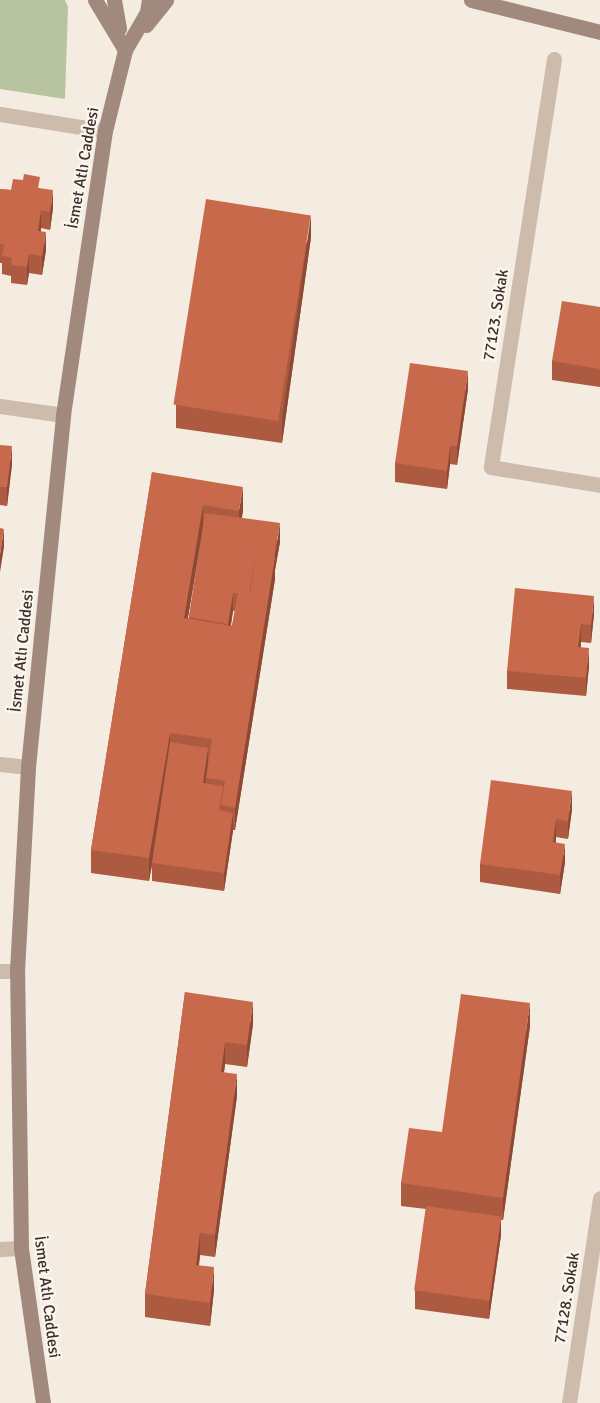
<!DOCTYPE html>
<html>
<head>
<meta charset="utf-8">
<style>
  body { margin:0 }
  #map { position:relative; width:600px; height:1403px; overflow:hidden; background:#f4ebe1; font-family:Signika,sans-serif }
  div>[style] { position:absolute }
  .green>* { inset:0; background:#b8c4a0 }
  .street>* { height:15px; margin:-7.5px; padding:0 7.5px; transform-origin:7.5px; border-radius:7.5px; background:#cdbbac }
  .secondary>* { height:15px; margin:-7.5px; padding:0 7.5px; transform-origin:7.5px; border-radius:7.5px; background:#a18a7d }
  .wall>* { inset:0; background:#ac5a40 }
  .shaded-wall>* { inset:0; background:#8c4a34 }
  .building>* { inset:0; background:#c8694b; transform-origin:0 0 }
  span { translate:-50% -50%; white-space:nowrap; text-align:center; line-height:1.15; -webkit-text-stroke:5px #fbf5ee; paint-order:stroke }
  .street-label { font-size:16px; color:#3b302b }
</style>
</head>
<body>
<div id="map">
  <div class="green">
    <div style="clip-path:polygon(0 0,65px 0,68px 7px,65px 99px,0 89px)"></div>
  </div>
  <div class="street">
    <div style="left:554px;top:59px;width:413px;rotate:98.8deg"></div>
    <div style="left:491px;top:467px;width:110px;rotate:9.4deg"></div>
    <div style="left:0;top:114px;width:106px;rotate:9.2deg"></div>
    <div style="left:0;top:406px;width:64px;rotate:8.1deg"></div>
    <div style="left:0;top:764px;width:28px;rotate:6deg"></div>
    <div style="left:0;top:971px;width:17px"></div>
    <div style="left:0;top:1249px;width:21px;rotate:-3deg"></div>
    <div style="left:569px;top:1403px;width:207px;rotate:-81.4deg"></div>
  </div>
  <div class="secondary">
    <div style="left:95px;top:0;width:58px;rotate:59deg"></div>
    <div style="left:114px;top:0;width:29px;rotate:80deg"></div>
    <div style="left:471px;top:0;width:133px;rotate:13.9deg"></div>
    <div style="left:146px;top:25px;width:32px;rotate:-51deg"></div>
    <div style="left:43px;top:1403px;width:157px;rotate:-98.1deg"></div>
    <div style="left:21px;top:1248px;width:277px;rotate:-90.8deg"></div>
    <div style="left:17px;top:971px;width:204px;rotate:-86.9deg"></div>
    <div style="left:28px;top:767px;width:354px;rotate:-84.3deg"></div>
    <div style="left:63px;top:415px;width:287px;rotate:-81.6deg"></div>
    <div style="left:105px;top:131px;width:83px;rotate:-76.1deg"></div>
    <div style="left:125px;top:50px;width:44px;rotate:-59.9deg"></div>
    <div style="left:147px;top:12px;width:12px;rotate:-81deg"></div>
  </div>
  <div class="wall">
    <div style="clip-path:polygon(40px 188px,53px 208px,50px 230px,41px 228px,41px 231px,46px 250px,42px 275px,29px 273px,27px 285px,11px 283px,11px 276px,2px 274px,2px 263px,0 263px,0 189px,11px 190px)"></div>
    <div style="clip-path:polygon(311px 237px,282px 443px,176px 428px,176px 405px)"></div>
    <div style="clip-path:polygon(600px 307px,600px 387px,552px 380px,552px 361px)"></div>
    <div style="clip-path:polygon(468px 389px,457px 465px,450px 464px,447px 489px,395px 482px,395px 463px)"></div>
    <div style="clip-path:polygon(0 445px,12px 464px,7px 506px,0 505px)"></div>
    <div style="clip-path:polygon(evenodd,152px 472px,243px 510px,242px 518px,280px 542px,275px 570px,275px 579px,235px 830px,233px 830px,224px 891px,152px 881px,152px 866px,149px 881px,91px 873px,91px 850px,152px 472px,203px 528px,189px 617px,189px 618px,188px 618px,203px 528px,152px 472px,233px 611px,235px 611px,232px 626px,231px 625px,233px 611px)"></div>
    <div style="clip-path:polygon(594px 614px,591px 643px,581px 642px,581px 647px,589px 666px,586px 696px,507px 689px,507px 671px)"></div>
    <div style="clip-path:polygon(572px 809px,568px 839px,556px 837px,556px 843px,565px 862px,560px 894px,480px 882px,480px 864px)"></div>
    <div style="clip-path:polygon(185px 992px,253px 1024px,247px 1067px,225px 1064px,224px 1072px,237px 1096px,215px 1257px,200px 1255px,199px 1265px,214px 1290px,210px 1326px,145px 1317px,145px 1294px)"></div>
    <div style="clip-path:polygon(530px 1026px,503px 1220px,501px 1220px,501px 1235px,489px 1319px,415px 1309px,415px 1290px,426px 1209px,401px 1206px,401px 1183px,442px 1132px)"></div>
  </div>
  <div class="shaded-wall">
    <div style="clip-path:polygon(53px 190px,53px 208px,50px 230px,50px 212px)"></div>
    <div style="clip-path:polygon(41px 210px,41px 228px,38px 249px,38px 231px)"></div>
    <div style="clip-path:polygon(311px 215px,311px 237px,282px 443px,282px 420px)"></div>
    <div style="clip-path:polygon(46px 232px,46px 250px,42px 275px,42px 256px)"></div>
    <div style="clip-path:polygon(29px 254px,29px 273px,27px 285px,27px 267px)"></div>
    <div style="clip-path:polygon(468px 371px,468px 389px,457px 465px,457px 446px)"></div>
    <div style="clip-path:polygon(12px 446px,12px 464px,7px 506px,7px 487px)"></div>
    <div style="clip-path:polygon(450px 446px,450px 464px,447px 489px,447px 471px)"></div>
    <div style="clip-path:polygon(243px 487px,243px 510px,239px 533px,239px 511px)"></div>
    <div style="clip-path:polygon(203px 505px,203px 528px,184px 640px,184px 618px)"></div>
    <div style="clip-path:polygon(280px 523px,280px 542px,275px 570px,275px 579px,235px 830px,235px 808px)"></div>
    <div style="clip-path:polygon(4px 529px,4px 547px,0 572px,0 554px)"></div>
    <div style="clip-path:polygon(233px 593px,233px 611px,228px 642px,228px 624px)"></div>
    <div style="clip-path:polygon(594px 596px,594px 614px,591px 643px,591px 625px)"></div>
    <div style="clip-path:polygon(581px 624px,581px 642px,578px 665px,578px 647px)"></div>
    <div style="clip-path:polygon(589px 648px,589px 666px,586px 696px,586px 678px)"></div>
    <div style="clip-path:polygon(170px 733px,170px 755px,149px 881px,149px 858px)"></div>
    <div style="clip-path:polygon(208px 748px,208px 766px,203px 801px,203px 783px)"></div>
    <div style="clip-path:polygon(572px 791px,572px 809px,568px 839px,568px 821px)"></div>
    <div style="clip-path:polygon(233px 813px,233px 831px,224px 891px,224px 873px)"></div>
    <div style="clip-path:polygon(556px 819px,556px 837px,553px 861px,553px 842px)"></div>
    <div style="clip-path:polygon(565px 844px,565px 862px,560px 894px,560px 875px)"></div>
    <div style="clip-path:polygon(253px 1002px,253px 1024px,247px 1067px,247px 1045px)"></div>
    <div style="clip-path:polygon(530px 1003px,530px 1026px,503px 1220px,503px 1198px)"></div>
    <div style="clip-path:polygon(225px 1042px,225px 1064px,221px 1095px,221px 1072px)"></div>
    <div style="clip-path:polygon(237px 1074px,237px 1096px,215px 1257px,215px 1235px)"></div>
    <div style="clip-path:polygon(501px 1217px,501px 1235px,489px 1319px,489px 1301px)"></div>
    <div style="clip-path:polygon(200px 1233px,200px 1255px,196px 1287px,196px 1265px)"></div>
    <div style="clip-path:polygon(214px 1267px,214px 1290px,210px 1326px,210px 1303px)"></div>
  </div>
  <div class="building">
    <div style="clip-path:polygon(24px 174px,40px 177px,38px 188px,53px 190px,50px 212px,41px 210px,38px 231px,46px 232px,42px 256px,29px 254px,27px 267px,11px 265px,12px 258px,2px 256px,4px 245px,0 244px,0 189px,11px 190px,13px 179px,23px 180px)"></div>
    <div style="left:206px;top:199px;width:106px;height:208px;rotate:9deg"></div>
    <div style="clip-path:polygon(562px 301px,600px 307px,600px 369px,552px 361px)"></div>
    <div style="clip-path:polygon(410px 363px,468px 371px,457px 446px,450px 446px,447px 471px,395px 463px)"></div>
    <div style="clip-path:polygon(0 445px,12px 446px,7px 487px,0 487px)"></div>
    <div style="clip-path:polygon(152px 472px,243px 487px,239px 511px,203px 505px,184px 618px,232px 626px,238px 591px,250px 593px,256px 554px,275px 557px,235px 808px,221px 805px,225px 781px,206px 778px,212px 739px,170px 733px,149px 858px,91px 850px)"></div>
    <div style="clip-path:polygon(205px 513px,280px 523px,274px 557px,256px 554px,249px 593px,238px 591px,237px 593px,233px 593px,228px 624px,189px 617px)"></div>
    <div style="clip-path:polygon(0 528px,4px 529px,0 554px)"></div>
    <div style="clip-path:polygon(515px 588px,594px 596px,591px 625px,581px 624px,578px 647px,589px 648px,586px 678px,507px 671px)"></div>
    <div style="clip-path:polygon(170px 742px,208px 748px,203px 783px,223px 786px,219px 810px,233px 813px,224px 873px,152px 863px)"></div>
    <div style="clip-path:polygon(491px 780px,572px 791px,568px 821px,556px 819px,553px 842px,565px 844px,560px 875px,480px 864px)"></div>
    <div style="clip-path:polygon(185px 992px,253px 1002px,247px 1045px,225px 1042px,221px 1072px,237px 1074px,215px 1235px,200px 1233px,196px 1265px,214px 1267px,210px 1303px,145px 1294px)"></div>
    <div style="clip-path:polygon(461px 994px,530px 1003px,503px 1198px,401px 1183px,409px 1128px,442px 1132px)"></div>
    <div style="left:426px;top:1206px;width:76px;height:85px;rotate:8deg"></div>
  </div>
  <div class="street-label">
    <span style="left:83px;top:168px;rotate:-80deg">İsmet Atlı Caddesi</span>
    <span style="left:496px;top:315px;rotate:-81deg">77123. Sokak</span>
    <span style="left:22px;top:651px;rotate:-84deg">İsmet Atlı Caddesi</span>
    <span style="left:47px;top:1297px;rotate:83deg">İsmet Atlı Caddesi</span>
    <span style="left:567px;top:1298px;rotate:-81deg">77128. Sokak</span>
  </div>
</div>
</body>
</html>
